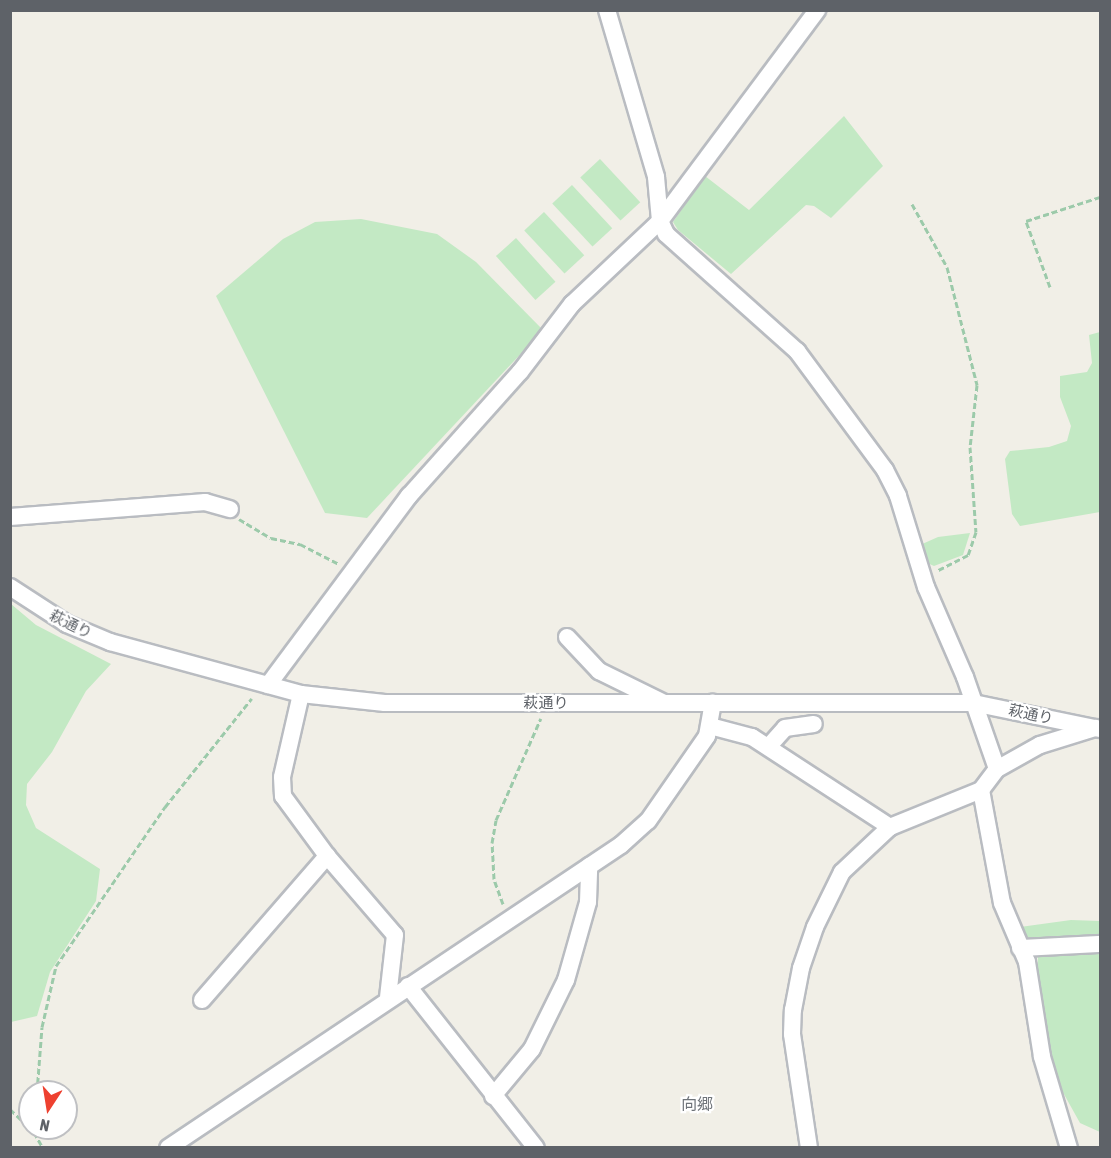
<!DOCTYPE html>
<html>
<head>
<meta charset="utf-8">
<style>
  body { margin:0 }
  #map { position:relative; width:1111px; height:1158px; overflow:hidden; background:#f1efe7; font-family:"Asap Condensed","Noto Sans JP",sans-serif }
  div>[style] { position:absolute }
  .green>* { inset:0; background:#c3e9c4; transform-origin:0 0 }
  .path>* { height:3px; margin-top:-1.5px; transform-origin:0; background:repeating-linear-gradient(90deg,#9ccaaa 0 6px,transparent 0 9px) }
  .roads { filter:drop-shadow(2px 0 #b9bcc1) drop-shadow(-2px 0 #b9bcc1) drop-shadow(0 2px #b9bcc1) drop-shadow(0 -2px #b9bcc1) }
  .minor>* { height:16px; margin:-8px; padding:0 8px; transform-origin:8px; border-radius:8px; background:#fff }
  span { translate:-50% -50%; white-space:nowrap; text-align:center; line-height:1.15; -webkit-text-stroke:4.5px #fff; paint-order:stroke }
  .street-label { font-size:15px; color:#5e6268 }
  .neighbourhood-label { font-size:16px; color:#6f747a }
  .frame { position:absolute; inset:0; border:12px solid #5e6268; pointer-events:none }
  .north { position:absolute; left:18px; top:1080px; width:60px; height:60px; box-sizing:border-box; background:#fff; border:2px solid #bfc0c3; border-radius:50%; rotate:192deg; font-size:16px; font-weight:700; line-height:24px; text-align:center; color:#5e6268 }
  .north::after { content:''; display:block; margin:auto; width:21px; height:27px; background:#ee4130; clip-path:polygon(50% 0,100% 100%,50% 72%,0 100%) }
</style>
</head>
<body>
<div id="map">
  <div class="green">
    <div style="clip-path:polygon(844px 116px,883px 166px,831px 218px,814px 206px,806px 205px,731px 274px,678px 230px,673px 222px,705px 176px,749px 210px)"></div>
    <div style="left:600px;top:159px;width:59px;height:27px;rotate:47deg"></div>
    <div style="left:572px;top:185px;width:59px;height:27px;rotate:47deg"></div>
    <div style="left:544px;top:212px;width:59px;height:27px;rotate:47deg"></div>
    <div style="clip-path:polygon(361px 219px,437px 234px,476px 262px,543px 330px,367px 518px,325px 513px,216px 296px,283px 239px,315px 222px)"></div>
    <div style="left:516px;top:238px;width:59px;height:27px;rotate:48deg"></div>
    <div style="clip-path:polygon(1100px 332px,1100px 512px,1020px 526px,1012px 514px,1005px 459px,1010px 451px,1049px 447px,1067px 441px,1071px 426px,1060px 397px,1060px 376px,1087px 372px,1092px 363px,1089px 335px)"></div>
    <div style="clip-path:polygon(970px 533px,963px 555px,934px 566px,925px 562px,920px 545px,938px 537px)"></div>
    <div style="clip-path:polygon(11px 604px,36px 625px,111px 664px,86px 691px,52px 752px,27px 784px,26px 805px,36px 828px,100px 869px,96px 901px,50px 972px,37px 1016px,11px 1022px)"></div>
    <div style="clip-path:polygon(1071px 920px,1100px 921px,1100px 1132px,1080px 1123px,1055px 1078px,1045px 1047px,1042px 1002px,1036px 983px,1038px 958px,1020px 927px)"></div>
  </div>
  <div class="path">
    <div style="left:912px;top:204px;width:72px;rotate:60.9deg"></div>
    <div style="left:947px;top:267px;width:122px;rotate:75.7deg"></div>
    <div style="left:977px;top:385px;width:62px;rotate:96.4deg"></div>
    <div style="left:970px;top:447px;width:85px;rotate:86deg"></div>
    <div style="left:976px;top:532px;width:24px;rotate:109deg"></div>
    <div style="left:968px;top:555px;width:34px;rotate:153deg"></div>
    <div style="left:1050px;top:287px;width:70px;rotate:-110deg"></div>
    <div style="left:1026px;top:221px;width:78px;rotate:-18deg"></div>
    <div style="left:239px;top:519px;width:37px;rotate:31deg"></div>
    <div style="left:271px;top:538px;width:30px;rotate:12deg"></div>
    <div style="left:300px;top:544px;width:44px;rotate:27.1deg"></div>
    <div style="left:503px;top:904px;width:27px;rotate:-110deg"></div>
    <div style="left:494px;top:879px;width:36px;rotate:-93deg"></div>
    <div style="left:492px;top:843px;width:23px;rotate:-80deg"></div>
    <div style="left:496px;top:820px;width:111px;rotate:-66.2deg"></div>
    <div style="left:37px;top:1092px;width:65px;rotate:-85.6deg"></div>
    <div style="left:42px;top:1027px;width:63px;rotate:-77.1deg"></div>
    <div style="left:56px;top:966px;width:193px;rotate:-55.6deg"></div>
    <div style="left:165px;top:807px;width:139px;rotate:-51.4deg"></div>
    <div style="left:10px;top:1109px;width:33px;rotate:44deg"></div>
    <div style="left:34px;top:1132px;width:18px;rotate:61deg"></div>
  </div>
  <div class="roads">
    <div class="minor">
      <div style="left:607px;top:10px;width:174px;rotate:73.6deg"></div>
      <div style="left:656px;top:177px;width:44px;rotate:84.8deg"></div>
      <div style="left:660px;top:221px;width:14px;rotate:65deg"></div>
      <div style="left:666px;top:234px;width:176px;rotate:41.8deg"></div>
      <div style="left:797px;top:351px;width:148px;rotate:53.5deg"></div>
      <div style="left:885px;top:470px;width:29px;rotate:63deg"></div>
      <div style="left:898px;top:496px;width:95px;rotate:72.9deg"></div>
      <div style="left:926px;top:587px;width:98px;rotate:66.6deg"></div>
      <div style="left:965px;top:677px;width:97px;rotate:70.8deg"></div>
      <div style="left:10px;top:517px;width:196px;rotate:-4.4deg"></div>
      <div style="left:205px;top:502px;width:26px;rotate:16deg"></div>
      <div style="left:10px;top:587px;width:68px;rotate:33deg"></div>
      <div style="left:67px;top:624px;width:47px;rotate:22.7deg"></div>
      <div style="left:110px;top:642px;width:198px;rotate:15.2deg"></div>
      <div style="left:301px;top:694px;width:84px;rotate:6.1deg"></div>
      <div style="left:385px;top:703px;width:588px"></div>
      <div style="left:973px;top:703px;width:130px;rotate:11.6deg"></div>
      <div style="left:567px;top:637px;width:47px;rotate:46.7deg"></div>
      <div style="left:599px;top:671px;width:72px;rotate:26.2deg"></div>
      <div style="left:268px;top:685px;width:236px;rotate:-53.3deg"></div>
      <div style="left:409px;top:496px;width:166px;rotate:-48.2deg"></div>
      <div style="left:520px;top:372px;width:86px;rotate:-52.6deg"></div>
      <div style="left:572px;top:304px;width:121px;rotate:-43.3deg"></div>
      <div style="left:660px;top:221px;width:263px;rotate:-53.3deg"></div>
      <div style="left:301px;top:694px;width:85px;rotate:102.9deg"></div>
      <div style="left:282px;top:777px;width:19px;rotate:87deg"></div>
      <div style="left:283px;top:796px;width:74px;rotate:53.7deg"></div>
      <div style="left:327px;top:856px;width:104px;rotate:49.3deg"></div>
      <div style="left:395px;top:935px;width:62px;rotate:96.4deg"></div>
      <div style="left:710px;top:726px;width:43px;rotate:14.7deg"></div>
      <div style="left:752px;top:737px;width:165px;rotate:33.1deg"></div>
      <div style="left:769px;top:746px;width:24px;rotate:-48deg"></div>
      <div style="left:785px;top:728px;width:29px;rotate:-8deg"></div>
      <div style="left:981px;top:790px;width:115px;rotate:79.5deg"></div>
      <div style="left:1002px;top:903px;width:64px;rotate:67deg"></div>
      <div style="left:1027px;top:962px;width:96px;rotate:81deg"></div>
      <div style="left:1042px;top:1057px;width:95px;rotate:73.5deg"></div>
      <div style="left:1020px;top:948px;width:80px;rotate:-2.9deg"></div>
      <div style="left:408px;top:986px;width:206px;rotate:51.7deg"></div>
      <div style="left:202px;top:1000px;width:191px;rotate:-49deg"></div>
      <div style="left:493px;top:1096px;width:61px;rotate:-50.3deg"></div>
      <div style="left:532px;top:1049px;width:77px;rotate:-63.8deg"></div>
      <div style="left:566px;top:980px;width:81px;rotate:-74.2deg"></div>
      <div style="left:588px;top:902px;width:36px;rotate:-88deg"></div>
      <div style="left:168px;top:1148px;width:545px;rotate:-33.78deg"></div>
      <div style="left:621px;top:845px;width:36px;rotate:-42deg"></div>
      <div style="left:648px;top:821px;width:103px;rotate:-55.2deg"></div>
      <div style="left:707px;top:736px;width:34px;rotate:-80deg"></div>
      <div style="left:809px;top:1148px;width:115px;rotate:-98.5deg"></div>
      <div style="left:792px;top:1034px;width:24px;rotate:-88deg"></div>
      <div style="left:793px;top:1010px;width:43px;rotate:-79.2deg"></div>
      <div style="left:801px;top:968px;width:43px;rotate:-71.1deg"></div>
      <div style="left:815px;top:927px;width:61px;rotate:-63.9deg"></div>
      <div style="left:842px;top:872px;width:66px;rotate:-43.2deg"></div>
      <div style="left:890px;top:827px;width:98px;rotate:-22.1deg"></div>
      <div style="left:981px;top:790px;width:26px;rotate:-53deg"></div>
      <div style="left:997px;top:769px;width:49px;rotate:-29.2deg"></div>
      <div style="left:1040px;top:745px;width:58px;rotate:-17.2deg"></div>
    </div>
  </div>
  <div class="street-label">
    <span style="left:71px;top:624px;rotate:26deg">萩通り</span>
    <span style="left:546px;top:703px">萩通り</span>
    <span style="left:1031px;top:714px;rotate:12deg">萩通り</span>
  </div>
  <div class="neighbourhood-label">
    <span style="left:697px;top:1104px">向郷</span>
  </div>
  <div class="frame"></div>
  <div class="north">N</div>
</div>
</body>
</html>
